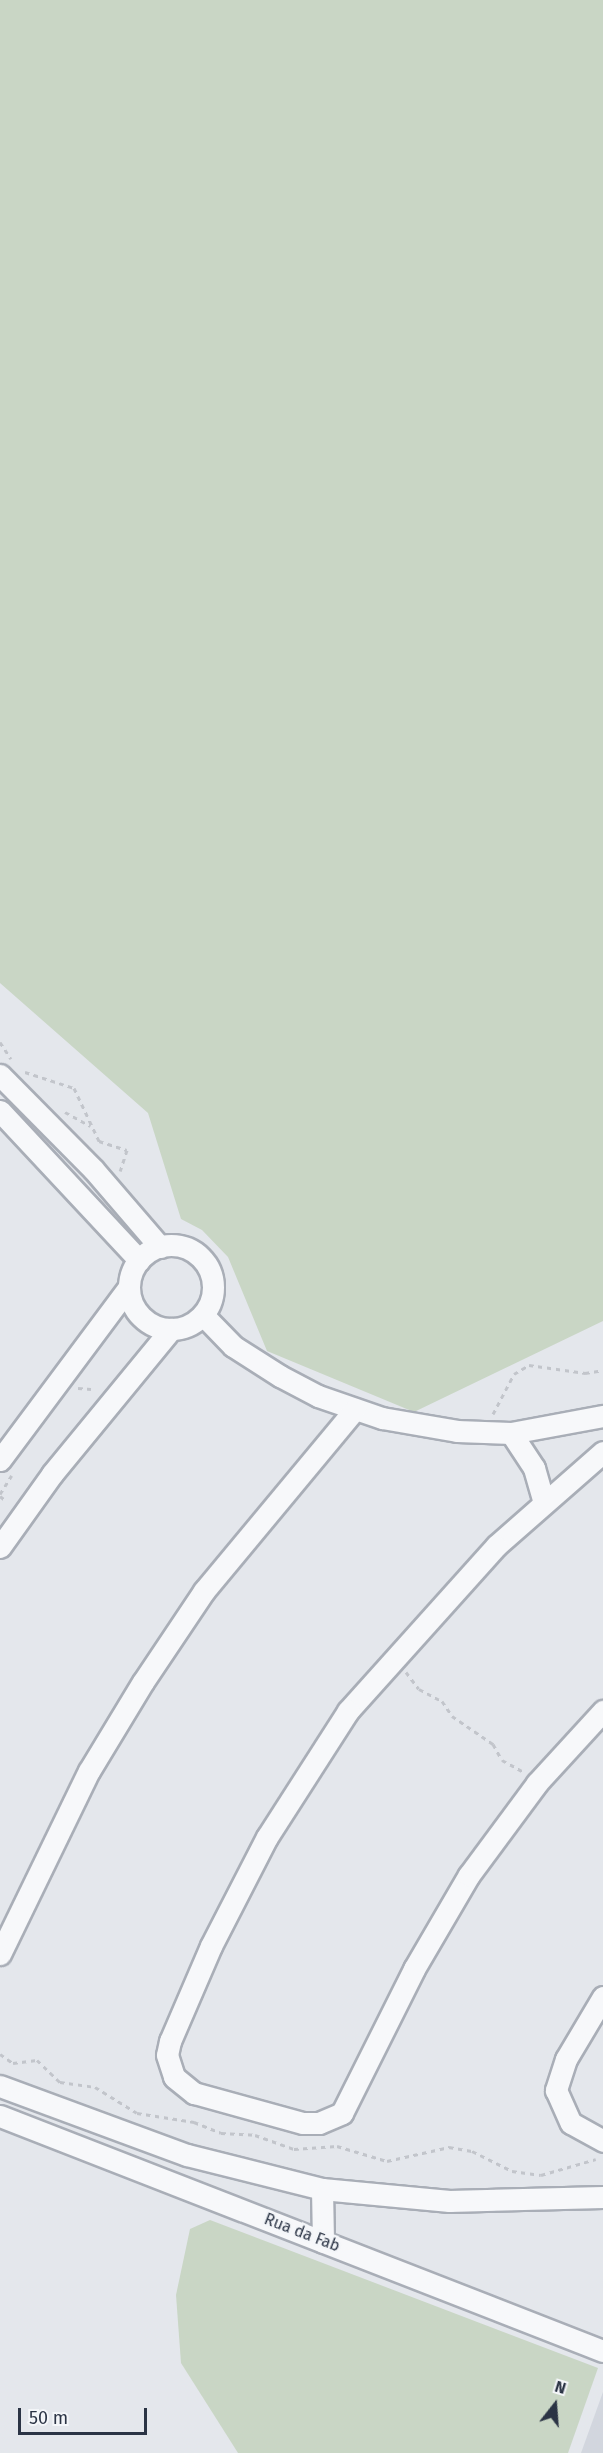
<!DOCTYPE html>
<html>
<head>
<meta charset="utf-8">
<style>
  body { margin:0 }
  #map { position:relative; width:603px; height:2453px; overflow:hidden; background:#e4e7ec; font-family:"Fira Sans",sans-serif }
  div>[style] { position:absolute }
  .built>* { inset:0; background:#d2d6de }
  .green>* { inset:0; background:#c9d6c5 }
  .path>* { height:3px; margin-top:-1.5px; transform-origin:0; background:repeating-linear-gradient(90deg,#c2c5cb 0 4.5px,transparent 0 9px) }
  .roads { filter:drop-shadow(2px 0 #a9aeb7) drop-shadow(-2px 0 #a9aeb7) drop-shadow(0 2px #a9aeb7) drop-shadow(0 -2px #a9aeb7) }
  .minor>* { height:21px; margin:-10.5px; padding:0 10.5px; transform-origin:10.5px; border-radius:10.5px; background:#f7f8fa }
  .minor>.ring { margin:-10.5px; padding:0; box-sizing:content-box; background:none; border:21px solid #f7f8fa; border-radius:50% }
  span { translate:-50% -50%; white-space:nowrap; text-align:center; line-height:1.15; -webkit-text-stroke:5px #f4f6f9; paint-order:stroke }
  .street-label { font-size:16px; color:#2b3445 }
  .north { position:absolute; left:525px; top:2375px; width:60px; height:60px; -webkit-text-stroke:4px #f4f6f9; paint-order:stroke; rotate:17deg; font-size:16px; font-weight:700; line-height:24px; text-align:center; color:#2b3445 }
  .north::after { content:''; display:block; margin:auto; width:21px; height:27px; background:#2b3445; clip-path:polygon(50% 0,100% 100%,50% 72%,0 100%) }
  .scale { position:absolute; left:18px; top:2408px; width:129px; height:27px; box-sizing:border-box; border:3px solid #2b3445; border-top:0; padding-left:8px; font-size:18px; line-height:21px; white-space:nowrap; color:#2b3445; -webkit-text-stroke:4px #f4f6f9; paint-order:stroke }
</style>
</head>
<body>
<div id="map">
  <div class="built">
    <div style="clip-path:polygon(603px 2392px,603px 2453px,581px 2453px)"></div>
  </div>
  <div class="green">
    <div style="clip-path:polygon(0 0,603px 0,603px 1321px,414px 1412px,267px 1351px,228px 1257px,202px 1230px,181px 1219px,148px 1113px,0 983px)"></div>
    <div style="clip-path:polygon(210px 2220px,598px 2368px,568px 2453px,238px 2453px,181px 2363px,176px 2295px,190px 2229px)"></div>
  </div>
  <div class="path">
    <div style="left:0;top:1042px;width:20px;rotate:57deg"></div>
    <div style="left:25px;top:1072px;width:52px;rotate:18.1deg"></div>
    <div style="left:74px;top:1088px;width:59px;rotate:64.7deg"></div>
    <div style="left:99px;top:1141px;width:29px;rotate:18deg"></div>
    <div style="left:127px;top:1150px;width:22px;rotate:108deg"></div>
    <div style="left:65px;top:1112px;width:29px;rotate:29deg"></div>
    <div style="left:78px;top:1388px;width:13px;rotate:4deg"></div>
    <div style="left:493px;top:1414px;width:45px;rotate:-62.3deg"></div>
    <div style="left:514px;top:1374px;width:17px;rotate:-31deg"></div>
    <div style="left:529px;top:1365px;width:57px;rotate:8.1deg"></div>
    <div style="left:585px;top:1373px;width:18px;rotate:-9deg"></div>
    <div style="left:0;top:1494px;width:22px;rotate:-58deg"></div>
    <div style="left:0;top:1496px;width:6px;rotate:39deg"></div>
    <div style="left:406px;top:1672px;width:21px;rotate:53deg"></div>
    <div style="left:419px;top:1689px;width:26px;rotate:28deg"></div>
    <div style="left:442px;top:1701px;width:18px;rotate:56deg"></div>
    <div style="left:452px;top:1716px;width:50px;rotate:34.3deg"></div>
    <div style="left:493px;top:1744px;width:18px;rotate:61deg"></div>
    <div style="left:502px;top:1760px;width:23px;rotate:29deg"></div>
    <div style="left:0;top:2054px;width:16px;rotate:35deg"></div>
    <div style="left:13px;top:2063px;width:24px;rotate:-7deg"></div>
    <div style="left:37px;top:2060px;width:32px;rotate:44deg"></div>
    <div style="left:60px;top:2082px;width:35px;rotate:8deg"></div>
    <div style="left:95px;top:2087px;width:49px;rotate:31.8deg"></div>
    <div style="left:137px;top:2113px;width:58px;rotate:9deg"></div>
    <div style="left:194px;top:2122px;width:29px;rotate:22deg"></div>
    <div style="left:221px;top:2133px;width:34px;rotate:3deg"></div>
    <div style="left:255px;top:2135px;width:41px;rotate:19.7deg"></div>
    <div style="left:294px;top:2149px;width:43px;rotate:-4deg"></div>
    <div style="left:337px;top:2146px;width:52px;rotate:16.7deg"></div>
    <div style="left:387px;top:2161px;width:64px;rotate:-12.7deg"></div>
    <div style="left:449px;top:2147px;width:23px;rotate:10deg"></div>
    <div style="left:472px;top:2151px;width:45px;rotate:26.6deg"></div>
    <div style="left:512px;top:2171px;width:29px;rotate:8deg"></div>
    <div style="left:541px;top:2175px;width:57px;rotate:-16.2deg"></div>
  </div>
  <div class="roads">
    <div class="minor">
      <div style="left:0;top:1075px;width:132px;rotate:45.3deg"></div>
      <div style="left:93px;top:1169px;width:103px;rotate:49.3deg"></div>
      <div style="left:0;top:1111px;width:204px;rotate:47deg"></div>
      <div class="ring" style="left:129px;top:1245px;width:63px;height:63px"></div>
      <div style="left:203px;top:1315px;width:43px;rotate:45.9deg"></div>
      <div style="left:233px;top:1346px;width:56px;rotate:32.6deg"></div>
      <div style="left:280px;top:1376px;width:43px;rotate:27.8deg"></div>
      <div style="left:318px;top:1396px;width:68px;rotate:19deg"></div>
      <div style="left:382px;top:1418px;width:76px;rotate:9.8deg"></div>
      <div style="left:457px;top:1431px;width:54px;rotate:2.1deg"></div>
      <div style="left:511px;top:1433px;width:94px;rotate:-10.5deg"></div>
      <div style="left:511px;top:1433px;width:42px;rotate:56.7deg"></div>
      <div style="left:534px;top:1468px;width:36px;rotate:74deg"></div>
      <div style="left:603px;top:1452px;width:142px;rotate:138.7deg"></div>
      <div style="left:496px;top:1546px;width:222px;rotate:131.9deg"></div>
      <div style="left:348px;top:1711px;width:150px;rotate:122.7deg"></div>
      <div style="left:267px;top:1837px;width:123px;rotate:117.2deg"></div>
      <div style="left:211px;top:1946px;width:103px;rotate:113.3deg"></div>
      <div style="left:170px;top:2041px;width:14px;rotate:102deg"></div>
      <div style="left:167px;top:2055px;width:23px;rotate:72deg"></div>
      <div style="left:174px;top:2077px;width:26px;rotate:39deg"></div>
      <div style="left:194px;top:2093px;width:113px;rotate:15.4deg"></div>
      <div style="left:303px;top:2123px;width:16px"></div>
      <div style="left:319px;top:2123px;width:25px;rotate:-23deg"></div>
      <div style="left:342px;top:2113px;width:161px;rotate:-63.4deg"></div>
      <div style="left:414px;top:1969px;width:109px;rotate:-59.7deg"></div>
      <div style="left:469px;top:1875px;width:114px;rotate:-53.5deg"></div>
      <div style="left:537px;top:1783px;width:98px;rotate:-47.5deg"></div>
      <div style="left:0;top:1460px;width:216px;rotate:-53.3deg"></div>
      <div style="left:0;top:1547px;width:90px;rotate:-54.5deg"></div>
      <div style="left:52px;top:1474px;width:188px;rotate:-50.6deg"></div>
      <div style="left:0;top:1954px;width:203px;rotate:-64.1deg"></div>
      <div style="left:89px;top:1771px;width:104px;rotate:-58.8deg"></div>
      <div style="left:143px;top:1682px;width:110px;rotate:-56.2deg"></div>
      <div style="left:204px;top:1591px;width:236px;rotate:-50.3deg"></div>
      <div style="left:603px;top:1997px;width:72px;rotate:120.8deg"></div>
      <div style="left:566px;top:2059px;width:33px;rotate:108deg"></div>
      <div style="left:556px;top:2090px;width:36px;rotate:66deg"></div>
      <div style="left:571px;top:2123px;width:37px;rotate:29deg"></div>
      <div style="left:0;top:2086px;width:199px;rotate:20.3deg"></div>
      <div style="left:187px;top:2155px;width:139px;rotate:14.1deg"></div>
      <div style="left:322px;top:2189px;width:128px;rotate:5.4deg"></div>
      <div style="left:449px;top:2201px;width:154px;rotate:-1.5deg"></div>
      <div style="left:0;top:2116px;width:647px;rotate:21.29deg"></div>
      <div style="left:322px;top:2189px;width:53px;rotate:88.9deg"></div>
    </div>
  </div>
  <div class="street-label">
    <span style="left:302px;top:2233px;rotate:21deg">Rua da Fab</span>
  </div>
  <div class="north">N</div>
  <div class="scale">50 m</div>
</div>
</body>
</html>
